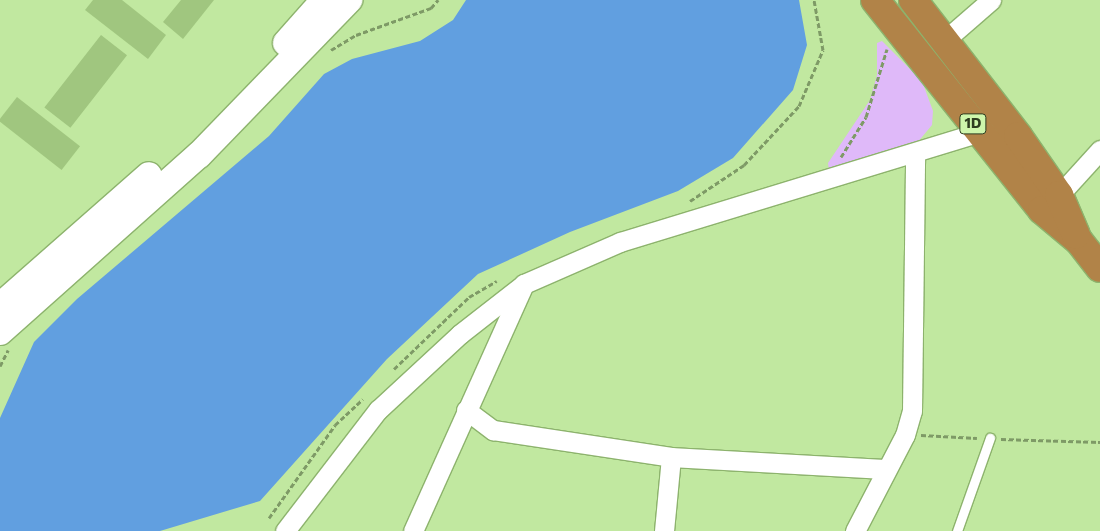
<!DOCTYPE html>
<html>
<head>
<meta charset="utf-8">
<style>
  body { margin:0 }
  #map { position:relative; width:1100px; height:531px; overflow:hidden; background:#c1e8a0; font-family:"Work Sans",sans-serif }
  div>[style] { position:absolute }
  .green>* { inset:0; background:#dfb9f9 }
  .water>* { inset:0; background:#619fe0 }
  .building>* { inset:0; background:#a0c67f; transform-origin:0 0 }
  .path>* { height:3px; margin-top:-1.5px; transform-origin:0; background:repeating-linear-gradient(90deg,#7e9a66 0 5px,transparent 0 7.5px) }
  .roads { filter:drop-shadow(1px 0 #8db36d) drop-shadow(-1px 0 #8db36d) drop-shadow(0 1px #8db36d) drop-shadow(0 -1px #8db36d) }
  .lane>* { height:9px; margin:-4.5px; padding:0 4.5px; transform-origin:4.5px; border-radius:4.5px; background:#fff }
  .street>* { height:19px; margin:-9.5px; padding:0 9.5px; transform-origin:9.5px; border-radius:9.5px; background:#fff }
  .secondary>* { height:26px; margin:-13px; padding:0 13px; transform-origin:13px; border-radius:13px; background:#fff }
  .highway>* { height:28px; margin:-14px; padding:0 14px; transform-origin:14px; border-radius:14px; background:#b18348 }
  span { translate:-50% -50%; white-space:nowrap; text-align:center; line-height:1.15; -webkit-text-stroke:5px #cef6ac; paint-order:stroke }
  .shield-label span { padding:1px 4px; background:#cef6ac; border:1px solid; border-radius:4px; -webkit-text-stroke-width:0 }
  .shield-label { font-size:15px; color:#2e3d20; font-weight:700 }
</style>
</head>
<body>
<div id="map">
  <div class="green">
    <div style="clip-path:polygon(882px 41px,922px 81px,933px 111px,932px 125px,917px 143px,829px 170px,828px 163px,870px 100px,877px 75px,877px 43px)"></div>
  </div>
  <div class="water">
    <div style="clip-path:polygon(466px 0,799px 0,807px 45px,793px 90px,733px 158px,678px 191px,570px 232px,478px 274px,387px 359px,260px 501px,160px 531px,0 531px,0 418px,34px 342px,77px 299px,269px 136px,324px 74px,352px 59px,420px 41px,453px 20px)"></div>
  </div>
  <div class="building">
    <div style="clip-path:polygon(93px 0,122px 0,166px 35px,148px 59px,85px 10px)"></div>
    <div style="clip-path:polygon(181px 0,214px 0,183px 39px,163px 22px)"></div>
    <div style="left:101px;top:35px;width:33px;height:92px;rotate:38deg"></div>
    <div style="left:17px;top:97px;width:80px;height:30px;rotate:38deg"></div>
  </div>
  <div class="path">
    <div style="left:331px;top:50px;width:29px;rotate:-31deg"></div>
    <div style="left:356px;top:35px;width:80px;rotate:-19.8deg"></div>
    <div style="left:431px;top:8px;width:11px;rotate:-49deg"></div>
    <div style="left:841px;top:157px;width:47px;rotate:-58deg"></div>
    <div style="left:866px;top:117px;width:71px;rotate:-72.8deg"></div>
    <div style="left:690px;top:201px;width:65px;rotate:-33.7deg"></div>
    <div style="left:744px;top:165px;width:81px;rotate:-47deg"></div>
    <div style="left:799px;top:106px;width:61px;rotate:-66.8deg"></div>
    <div style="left:823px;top:50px;width:51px;rotate:-100.2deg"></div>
    <div style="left:0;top:366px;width:18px;rotate:-63deg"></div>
    <div style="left:394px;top:369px;width:104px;rotate:-43.8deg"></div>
    <div style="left:469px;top:297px;width:32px;rotate:-30deg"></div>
    <div style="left:921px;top:435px;width:56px;rotate:3.1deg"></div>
    <div style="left:1001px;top:439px;width:99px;rotate:1.7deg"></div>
    <div style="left:269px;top:518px;width:114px;rotate:-54.6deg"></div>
    <div style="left:335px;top:425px;width:38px;rotate:-43deg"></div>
  </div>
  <div class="roads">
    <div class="lane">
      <div style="left:957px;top:531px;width:99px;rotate:-70.5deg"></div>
    </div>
    <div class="street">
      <div style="left:945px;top:40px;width:61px;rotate:-41deg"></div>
      <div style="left:1059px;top:195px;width:61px;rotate:-47.7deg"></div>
      <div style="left:466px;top:410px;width:34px;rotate:37deg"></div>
      <div style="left:493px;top:430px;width:180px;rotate:8.6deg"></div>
      <div style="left:671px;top:457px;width:213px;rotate:3.2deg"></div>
      <div style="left:285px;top:531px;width:153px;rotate:-52.5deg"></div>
      <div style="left:378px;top:410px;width:112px;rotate:-42.8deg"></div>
      <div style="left:460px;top:334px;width:81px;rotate:-38deg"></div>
      <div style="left:524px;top:284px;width:105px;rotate:-23.6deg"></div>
      <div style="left:620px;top:242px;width:376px;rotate:-17deg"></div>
      <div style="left:413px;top:531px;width:271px;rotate:-65.8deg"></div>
      <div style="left:664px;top:531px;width:74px;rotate:-84.6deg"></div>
      <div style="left:855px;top:531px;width:108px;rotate:-62.5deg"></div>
      <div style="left:905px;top:435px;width:25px;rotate:-74deg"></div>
      <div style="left:912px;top:411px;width:256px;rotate:-89.3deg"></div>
    </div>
    <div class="secondary">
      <div style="left:286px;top:43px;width:57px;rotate:-48.5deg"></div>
      <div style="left:0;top:306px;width:198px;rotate:-41.3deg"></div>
      <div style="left:0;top:332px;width:266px;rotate:-41.7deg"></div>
      <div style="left:199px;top:155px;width:216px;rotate:-45.9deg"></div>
    </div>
    <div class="highway">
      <div style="left:875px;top:0;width:268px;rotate:51.5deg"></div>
      <div style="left:1042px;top:210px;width:48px;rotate:40deg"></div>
      <div style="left:1079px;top:241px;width:34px;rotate:52deg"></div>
      <div style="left:913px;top:0;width:172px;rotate:52.3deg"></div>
      <div style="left:1018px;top:136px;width:72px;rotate:55.2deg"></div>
      <div style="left:1059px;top:195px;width:43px;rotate:67deg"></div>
    </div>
  </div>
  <div class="shield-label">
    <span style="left:973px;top:124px">1D</span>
  </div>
</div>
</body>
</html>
